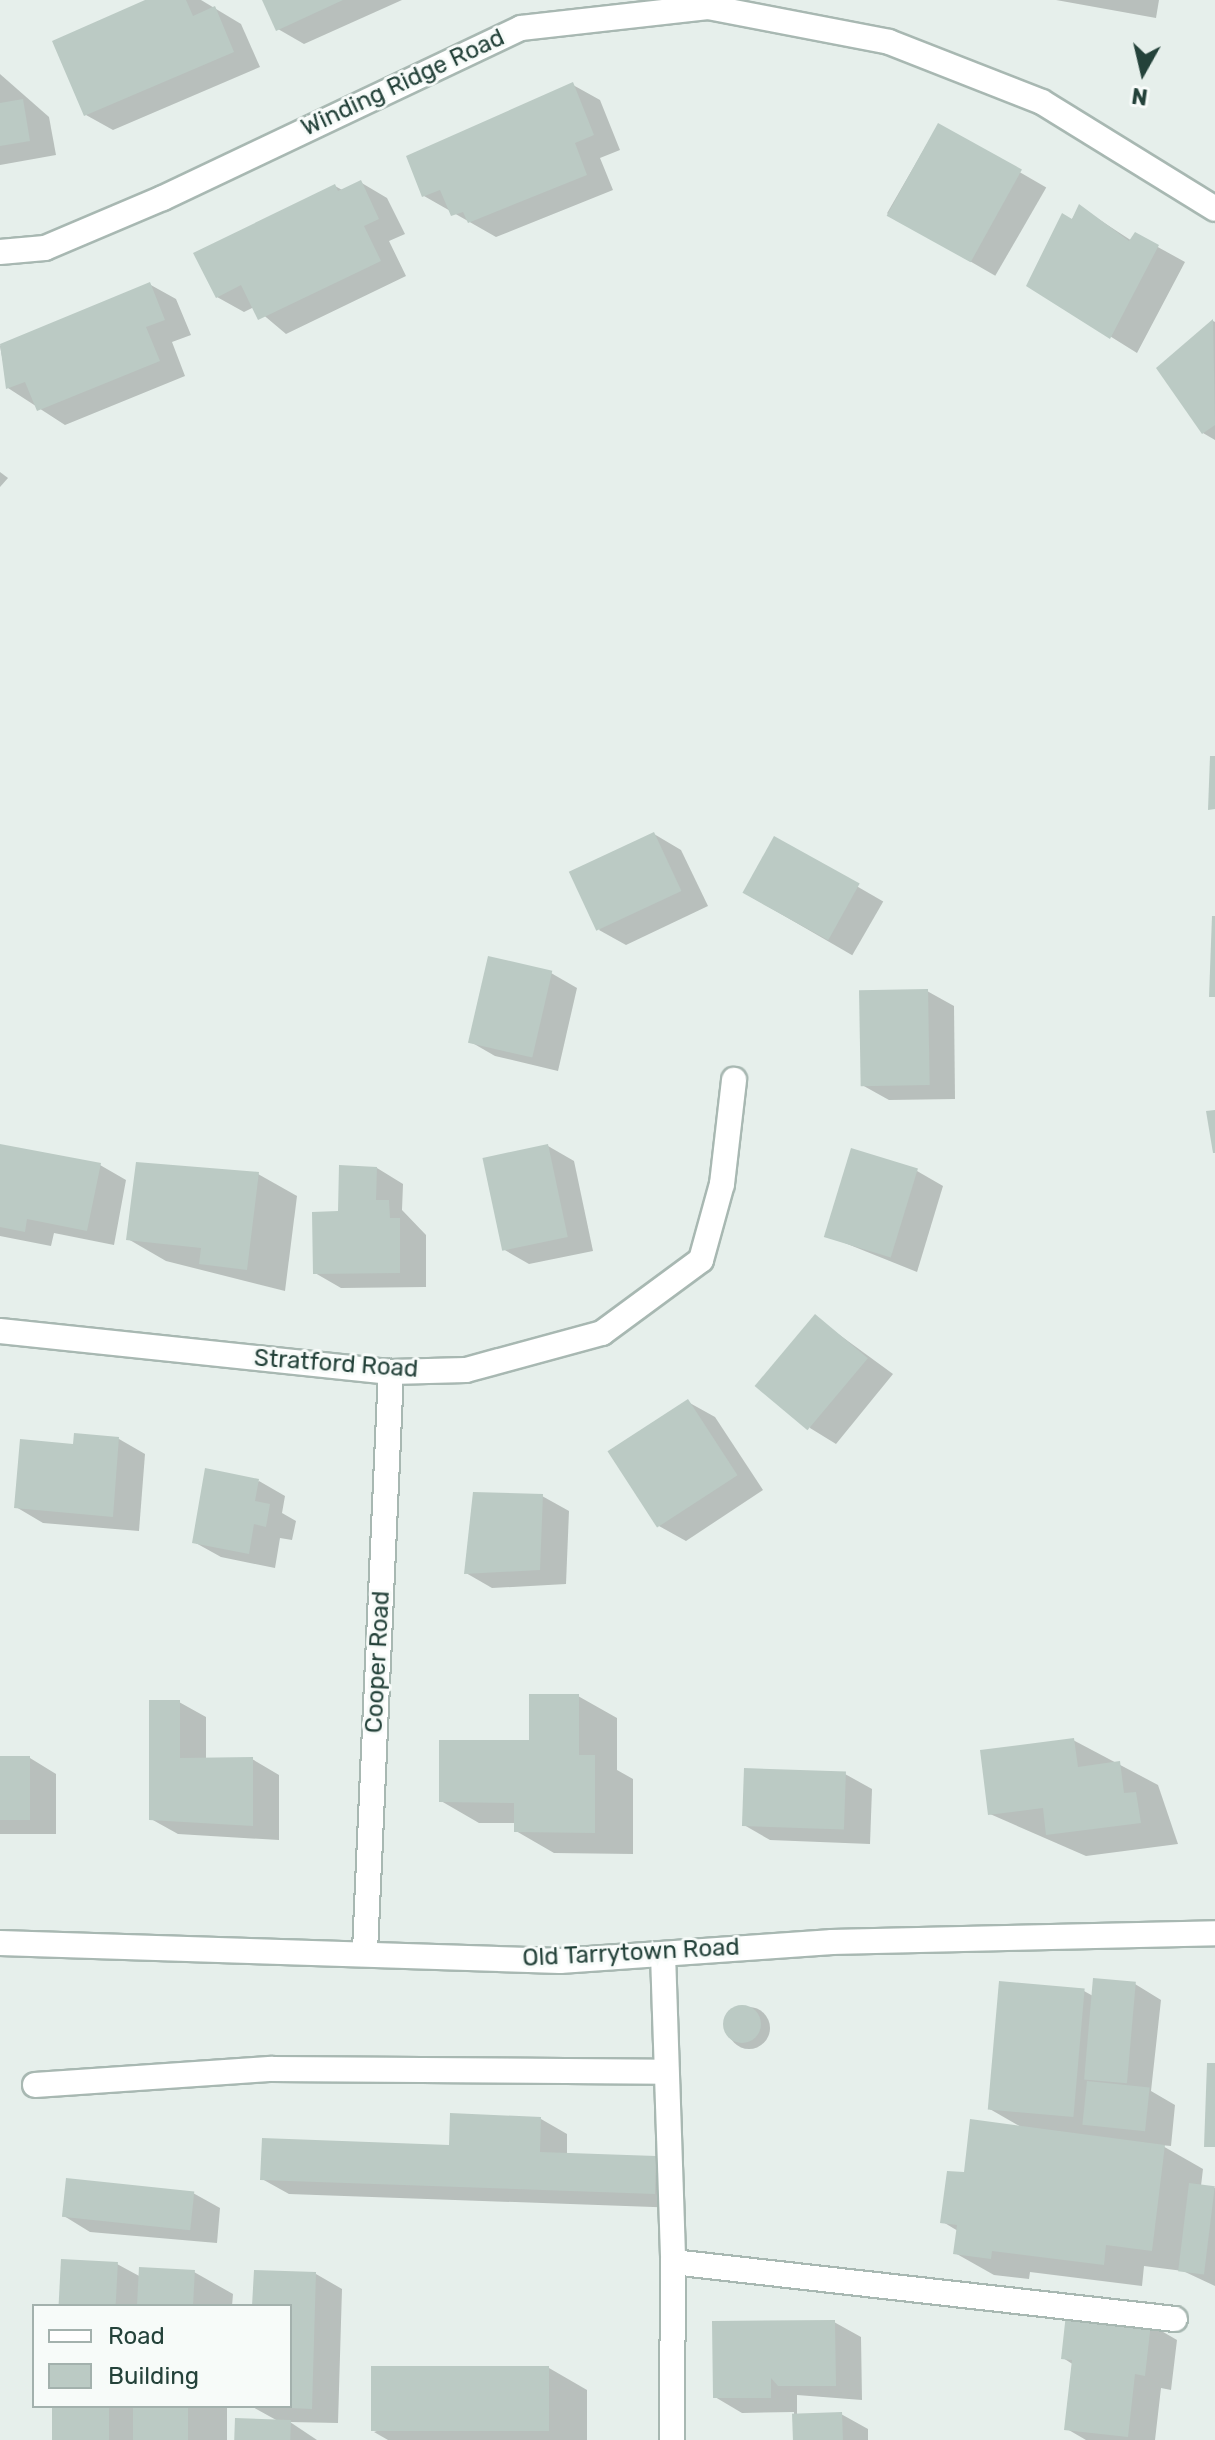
<!DOCTYPE html>
<html>
<head>
<meta charset="utf-8">
<style>
  body { margin:0 }
  #map { position:relative; width:1215px; height:2440px; overflow:hidden; background:#e6efeb; font-family:Rubik,sans-serif }
  div>[style] { position:absolute }
  .shadow>* { inset:0; background:#0003; transform-origin:0 0 }
  .round { border-radius:50% }
  .building>* { inset:0; background:#bbcac4; transform-origin:0 0 }
  .roads { filter:drop-shadow(2px 0 #a8b8b2) drop-shadow(-2px 0 #a8b8b2) drop-shadow(0 2px #a8b8b2) drop-shadow(0 -2px #a8b8b2) }
  .minor>* { height:24px; margin:-12px; padding:0 12px; transform-origin:12px; border-radius:12px; background:#fff }
  span { translate:-50% -50%; white-space:nowrap; text-align:center; line-height:1.15; -webkit-text-stroke:6px #f7fbf9; paint-order:stroke }
  .street-label { font-size:24px; color:#24423a }
  .legend { position:absolute; left:32px; top:2304px; width:260px; height:104px; box-sizing:border-box; background:#f7fbf9; border:2px solid #a3b1ad; margin:0; padding:10px 14px; list-style:none; font-size:24px; color:#24423a }
  .legend li { display:flex; align-items:center; gap:16px; height:40px }
  .legend b { width:40px; border:2px solid #a3b1ad }
  .north { position:absolute; left:1103px; top:32px; width:80px; height:80px; -webkit-text-stroke:6px #f7fbf9; paint-order:stroke; rotate:188deg; font-size:22px; font-weight:700; line-height:32px; text-align:center; color:#24423a }
  .north::after { content:''; display:block; margin:auto; width:28px; height:36px; background:#24423a; clip-path:polygon(50% 0,100% 100%,50% 72%,0 100%) }
</style>
</head>
<body>
<div id="map">
  <div class="shadow">
    <div style="clip-path:polygon(151px 0,201px 0,241px 24px,260px 67px,113px 130px,86px 115px)"></div>
    <div style="clip-path:polygon(264px 0,402px 0,304px 44px,278px 29px)"></div>
    <div style="clip-path:polygon(1056px 0,1159px 0,1156px 18px)"></div>
    <div style="clip-path:polygon(0 74px,49px 117px,56px 155px,0 165px)"></div>
    <div style="clip-path:polygon(573px 85px,600px 100px,620px 150px,600px 158px,613px 190px,496px 237px,424px 196px)"></div>
    <div style="left:938px;top:125px;width:125px;height:102px;rotate:30deg"></div>
    <div style="clip-path:polygon(360px 182px,387px 198px,405px 234px,389px 241px,406px 276px,286px 334px,254px 307px,244px 312px,217px 297px,335px 186px,344px 191px)"></div>
    <div style="clip-path:polygon(1080px 207px,1132px 241px,1136px 235px,1185px 262px,1137px 353px,1028px 285px)"></div>
    <div style="clip-path:polygon(149px 284px,176px 299px,191px 335px,172px 342px,185px 376px,65px 425px,8px 388px,0 346px)"></div>
    <div style="clip-path:polygon(1213px 321px,1215px 322px,1215px 440px,1203px 433px)"></div>
    <div style="clip-path:polygon(0 472px,8px 478px,0 487px)"></div>
    <div style="clip-path:polygon(654px 834px,681px 850px,708px 906px,626px 945px,599px 930px)"></div>
    <div style="left:775px;top:839px;width:125px;height:62px;rotate:30deg"></div>
    <div style="clip-path:polygon(551px 973px,577px 988px,558px 1071px,495px 1056px,469px 1041px)"></div>
    <div style="clip-path:polygon(927px 991px,954px 1006px,955px 1099px,889px 1100px,862px 1085px)"></div>
    <div style="clip-path:polygon(0 1146px,100px 1165px,126px 1180px,114px 1245px,54px 1233px,51px 1246px,0 1236px)"></div>
    <div style="clip-path:polygon(548px 1146px,574px 1161px,593px 1251px,529px 1264px,503px 1249px)"></div>
    <div style="clip-path:polygon(377px 1168px,403px 1184px,402px 1210px,426px 1235px,426px 1287px,341px 1288px,315px 1273px,339px 1213px)"></div>
    <div style="clip-path:polygon(917px 1171px,943px 1186px,917px 1272px,825px 1235px)"></div>
    <div style="clip-path:polygon(258px 1174px,297px 1196px,285px 1291px,166px 1261px,128px 1239px)"></div>
    <div style="clip-path:polygon(815px 1317px,893px 1374px,836px 1444px,810px 1428px)"></div>
    <div style="clip-path:polygon(688px 1402px,715px 1417px,763px 1490px,686px 1541px,659px 1526px)"></div>
    <div style="clip-path:polygon(119px 1439px,145px 1454px,139px 1531px,43px 1523px,16px 1507px,75px 1446px)"></div>
    <div style="clip-path:polygon(259px 1481px,285px 1496px,282px 1513px,296px 1521px,292px 1540px,280px 1538px,275px 1568px,221px 1557px,194px 1542px)"></div>
    <div style="clip-path:polygon(542px 1496px,569px 1511px,566px 1584px,492px 1588px,466px 1573px)"></div>
    <div style="clip-path:polygon(578px 1696px,617px 1718px,617px 1770px,633px 1779px,633px 1854px,554px 1853px,516px 1831px,516px 1823px,479px 1823px,441px 1801px,531px 1742px)"></div>
    <div style="clip-path:polygon(179px 1702px,206px 1717px,206px 1760px,252px 1759px,279px 1775px,279px 1840px,178px 1834px,151px 1819px)"></div>
    <div style="clip-path:polygon(1073px 1740px,1158px 1785px,1178px 1844px,1086px 1856px,990px 1814px)"></div>
    <div style="clip-path:polygon(0 1758px,30px 1758px,56px 1774px,56px 1834px,0 1834px)"></div>
    <div style="clip-path:polygon(845px 1774px,872px 1789px,870px 1844px,770px 1840px,744px 1825px)"></div>
    <div style="clip-path:polygon(1135px 1984px,1161px 2000px,1151px 2091px,1175px 2105px,1171px 2146px,1161px 2145px,1203px 2169px,1201px 2186px,1215px 2188px,1215px 2286px,1183px 2271px,1144px 2266px,1142px 2286px,1030px 2272px,1029px 2279px,994px 2275px,955px 2253px,958px 2231px,943px 2222px,966px 2174px,1023px 2128px,988px 2108px,1084px 1991px,1093px 1996px)"></div>
    <div class="round" style="left:728px;top:2007px;width:42px;height:42px"></div>
    <div style="clip-path:polygon(541px 2119px,567px 2134px,567px 2155px,656px 2158px,682px 2174px,681px 2208px,289px 2194px,262px 2179px,451px 2147px)"></div>
    <div style="clip-path:polygon(193px 2193px,220px 2208px,217px 2243px,90px 2232px,64px 2216px)"></div>
    <div style="clip-path:polygon(117px 2264px,141px 2277px,194px 2272px,233px 2294px,232px 2306px,60px 2306px)"></div>
    <div style="clip-path:polygon(316px 2274px,342px 2289px,338px 2423px,290px 2422px,317px 2440px,236px 2440px,278px 2421px,251px 2406px,290px 2406px,290px 2306px,254px 2306px)"></div>
    <div style="clip-path:polygon(834px 2322px,861px 2337px,862px 2400px,797px 2395px,797px 2416px,841px 2414px,868px 2429px,868px 2440px,795px 2440px,794px 2412px,742px 2413px,715px 2397px)"></div>
    <div style="clip-path:polygon(1151px 2325px,1177px 2340px,1171px 2390px,1161px 2388px,1155px 2440px,1086px 2440px,1067px 2429px,1074px 2365px,1063px 2358px)"></div>
    <div style="clip-path:polygon(549px 2368px,587px 2390px,587px 2440px,388px 2440px,374px 2432px)"></div>
    <div style="left:54px;top:2406px;width:173px;height:34px"></div>
  </div>
  <div class="building">
    <div style="clip-path:polygon(145px 0,186px 0,193px 16px,215px 6px,234px 52px,84px 116px,52px 41px)"></div>
    <div style="clip-path:polygon(262px 0,343px 0,276px 31px)"></div>
    <div style="clip-path:polygon(573px 82px,594px 135px,575px 143px,587px 175px,468px 223px,463px 212px,451px 216px,440px 190px,422px 197px,406px 156px)"></div>
    <div style="clip-path:polygon(23px 99px,30px 141px,0 146px,0 103px)"></div>
    <div style="left:938px;top:123px;width:96px;height:106px;rotate:29deg"></div>
    <div style="clip-path:polygon(361px 180px,379px 219px,364px 226px,381px 261px,258px 320px,241px 285px,216px 298px,193px 253px,335px 184px,338px 191px)"></div>
    <div style="clip-path:polygon(1079px 204px,1129px 241px,1135px 232px,1159px 245px,1110px 339px,1026px 286px,1062px 213px,1072px 219px)"></div>
    <div style="clip-path:polygon(150px 282px,165px 320px,146px 327px,160px 361px,37px 411px,25px 382px,6px 389px,0 344px)"></div>
    <div style="clip-path:polygon(1213px 319px,1215px 425px,1202px 434px,1156px 368px)"></div>
    <div style="clip-path:polygon(1210px 756px,1215px 756px,1215px 809px,1208px 810px)"></div>
    <div style="left:654px;top:832px;width:65px;height:94px;rotate:65deg"></div>
    <div style="left:774px;top:836px;width:98px;height:65px;rotate:29deg"></div>
    <div style="clip-path:polygon(1212px 916px,1215px 916px,1215px 997px,1209px 997px)"></div>
    <div style="left:488px;top:956px;width:66px;height:89px;rotate:13deg"></div>
    <div style="left:928px;top:989px;width:96px;height:69px;rotate:89deg"></div>
    <div style="clip-path:polygon(1215px 1110px,1215px 1153px,1213px 1153px,1206px 1111px)"></div>
    <div style="clip-path:polygon(0 1144px,101px 1163px,87px 1231px,27px 1219px,25px 1232px,0 1227px)"></div>
    <div style="left:548px;top:1144px;width:95px;height:67px;rotate:78deg"></div>
    <div style="left:851px;top:1148px;width:70px;height:93px;rotate:17deg"></div>
    <div style="clip-path:polygon(136px 1162px,259px 1172px,247px 1270px,199px 1264px,201px 1248px,126px 1240px)"></div>
    <div style="clip-path:polygon(339px 1165px,377px 1167px,376px 1200px,389px 1200px,390px 1218px,400px 1218px,400px 1273px,313px 1274px,312px 1212px,338px 1211px)"></div>
    <div style="left:815px;top:1314px;width:69px;height:94px;rotate:40deg"></div>
    <div style="left:688px;top:1399px;width:91px;height:96px;rotate:57deg"></div>
    <div style="clip-path:polygon(74px 1433px,119px 1437px,113px 1517px,14px 1508px,20px 1439px,73px 1444px)"></div>
    <div style="clip-path:polygon(205px 1468px,259px 1479px,255px 1501px,270px 1504px,266px 1527px,254px 1524px,249px 1554px,192px 1543px)"></div>
    <div style="clip-path:polygon(473px 1492px,543px 1494px,540px 1570px,464px 1574px)"></div>
    <div style="clip-path:polygon(529px 1694px,579px 1694px,579px 1755px,595px 1755px,595px 1833px,514px 1832px,514px 1803px,439px 1802px,439px 1740px,529px 1740px)"></div>
    <div style="clip-path:polygon(149px 1700px,180px 1700px,180px 1758px,253px 1757px,253px 1826px,149px 1820px)"></div>
    <div style="clip-path:polygon(1074px 1738px,1078px 1767px,1120px 1761px,1124px 1793px,1136px 1792px,1141px 1823px,1046px 1835px,1043px 1808px,988px 1815px,980px 1750px)"></div>
    <div style="left:0;top:1756px;width:30px;height:64px"></div>
    <div style="left:744px;top:1768px;width:102px;height:58px;rotate:2deg"></div>
    <div style="left:1093px;top:1978px;width:43px;height:102px;rotate:5deg"></div>
    <div style="left:999px;top:1981px;width:86px;height:129px;rotate:5deg"></div>
    <div class="round" style="left:723px;top:2005px;width:38px;height:38px"></div>
    <div style="clip-path:polygon(1207px 2063px,1215px 2063px,1215px 2147px,1204px 2147px)"></div>
    <div style="left:1087px;top:2081px;width:63px;height:44px;rotate:6deg"></div>
    <div style="clip-path:polygon(450px 2113px,541px 2117px,540px 2152px,656px 2156px,655px 2194px,260px 2180px,262px 2138px,449px 2145px)"></div>
    <div style="clip-path:polygon(970px 2119px,1165px 2145px,1152px 2251px,1106px 2245px,1104px 2265px,992px 2251px,991px 2259px,953px 2254px,957px 2225px,940px 2223px,947px 2171px,964px 2172px)"></div>
    <div style="left:66px;top:2178px;width:129px;height:39px;rotate:6deg"></div>
    <div style="left:1189px;top:2183px;width:26px;height:89px;rotate:7deg"></div>
    <div style="left:61px;top:2259px;width:57px;height:47px;rotate:3deg"></div>
    <div style="left:139px;top:2267px;width:56px;height:39px;rotate:3deg"></div>
    <div style="clip-path:polygon(254px 2270px,316px 2272px,312px 2409px,290px 2408px,290px 2306px,252px 2306px)"></div>
    <div style="clip-path:polygon(1066px 2314px,1151px 2323px,1145px 2376px,1135px 2374px,1128px 2437px,1064px 2430px,1072px 2360px,1061px 2359px)"></div>
    <div style="clip-path:polygon(835px 2320px,836px 2386px,778px 2386px,771px 2378px,771px 2398px,713px 2398px,712px 2321px)"></div>
    <div style="left:549px;top:2366px;width:65px;height:178px;rotate:90deg"></div>
    <div style="left:52px;top:2406px;width:57px;height:34px"></div>
    <div style="left:133px;top:2406px;width:55px;height:34px"></div>
    <div style="left:842px;top:2412px;width:28px;height:50px;rotate:88deg"></div>
    <div style="left:235px;top:2418px;width:56px;height:22px;rotate:2deg"></div>
  </div>
  <div class="roads">
    <div class="minor">
      <div style="left:0;top:252px;width:45px;rotate:-5.1deg"></div>
      <div style="left:45px;top:248px;width:128px;rotate:-23deg"></div>
      <div style="left:163px;top:198px;width:396px;rotate:-25.4deg"></div>
      <div style="left:521px;top:28px;width:188px;rotate:-6.4deg"></div>
      <div style="left:708px;top:7px;width:184px;rotate:10.9deg"></div>
      <div style="left:889px;top:42px;width:164px;rotate:21.4deg"></div>
      <div style="left:1042px;top:102px;width:203px;rotate:31.7deg"></div>
      <div style="left:0;top:1331px;width:393px;rotate:6deg"></div>
      <div style="left:391px;top:1372px;width:75px;rotate:-1.5deg"></div>
      <div style="left:466px;top:1370px;width:141px;rotate:-15.2deg"></div>
      <div style="left:602px;top:1333px;width:123px;rotate:-36.4deg"></div>
      <div style="left:701px;top:1260px;width:79px;rotate:-74.6deg"></div>
      <div style="left:722px;top:1184px;width:105px;rotate:-83.4deg"></div>
      <div style="left:0;top:1943px;width:560px;rotate:1.84deg"></div>
      <div style="left:560px;top:1961px;width:273px;rotate:-4deg"></div>
      <div style="left:832px;top:1942px;width:383px;rotate:-1.3deg"></div>
      <div style="left:365px;top:1951px;width:580px;rotate:-87.43deg"></div>
      <div style="left:663px;top:1954px;width:308px;rotate:88.1deg"></div>
      <div style="left:673px;top:2262px;width:505px;rotate:6.48deg"></div>
      <div style="left:35px;top:2085px;width:238px;rotate:-3.9deg"></div>
      <div style="left:272px;top:2069px;width:394px;rotate:0.4deg"></div>
      <div style="left:672px;top:2440px;width:178px;rotate:-89.7deg"></div>
    </div>
  </div>
  <div class="street-label">
    <span style="left:403px;top:83px;rotate:-25deg">Winding Ridge Road</span>
    <span style="left:336px;top:1364px;rotate:4deg">Stratford Road</span>
    <span style="left:378px;top:1662px;rotate:-87deg">Cooper Road</span>
    <span style="left:631px;top:1953px;rotate:-3deg">Old Tarrytown Road</span>
  </div>
  <ul class="legend">
  <li><b style="height:10px;background:#fff"></b>Road</li>
  <li><b style="height:22px;background:#bbcac4"></b>Building</li>
  </ul>
  <div class="north">N</div>
</div>
</body>
</html>
